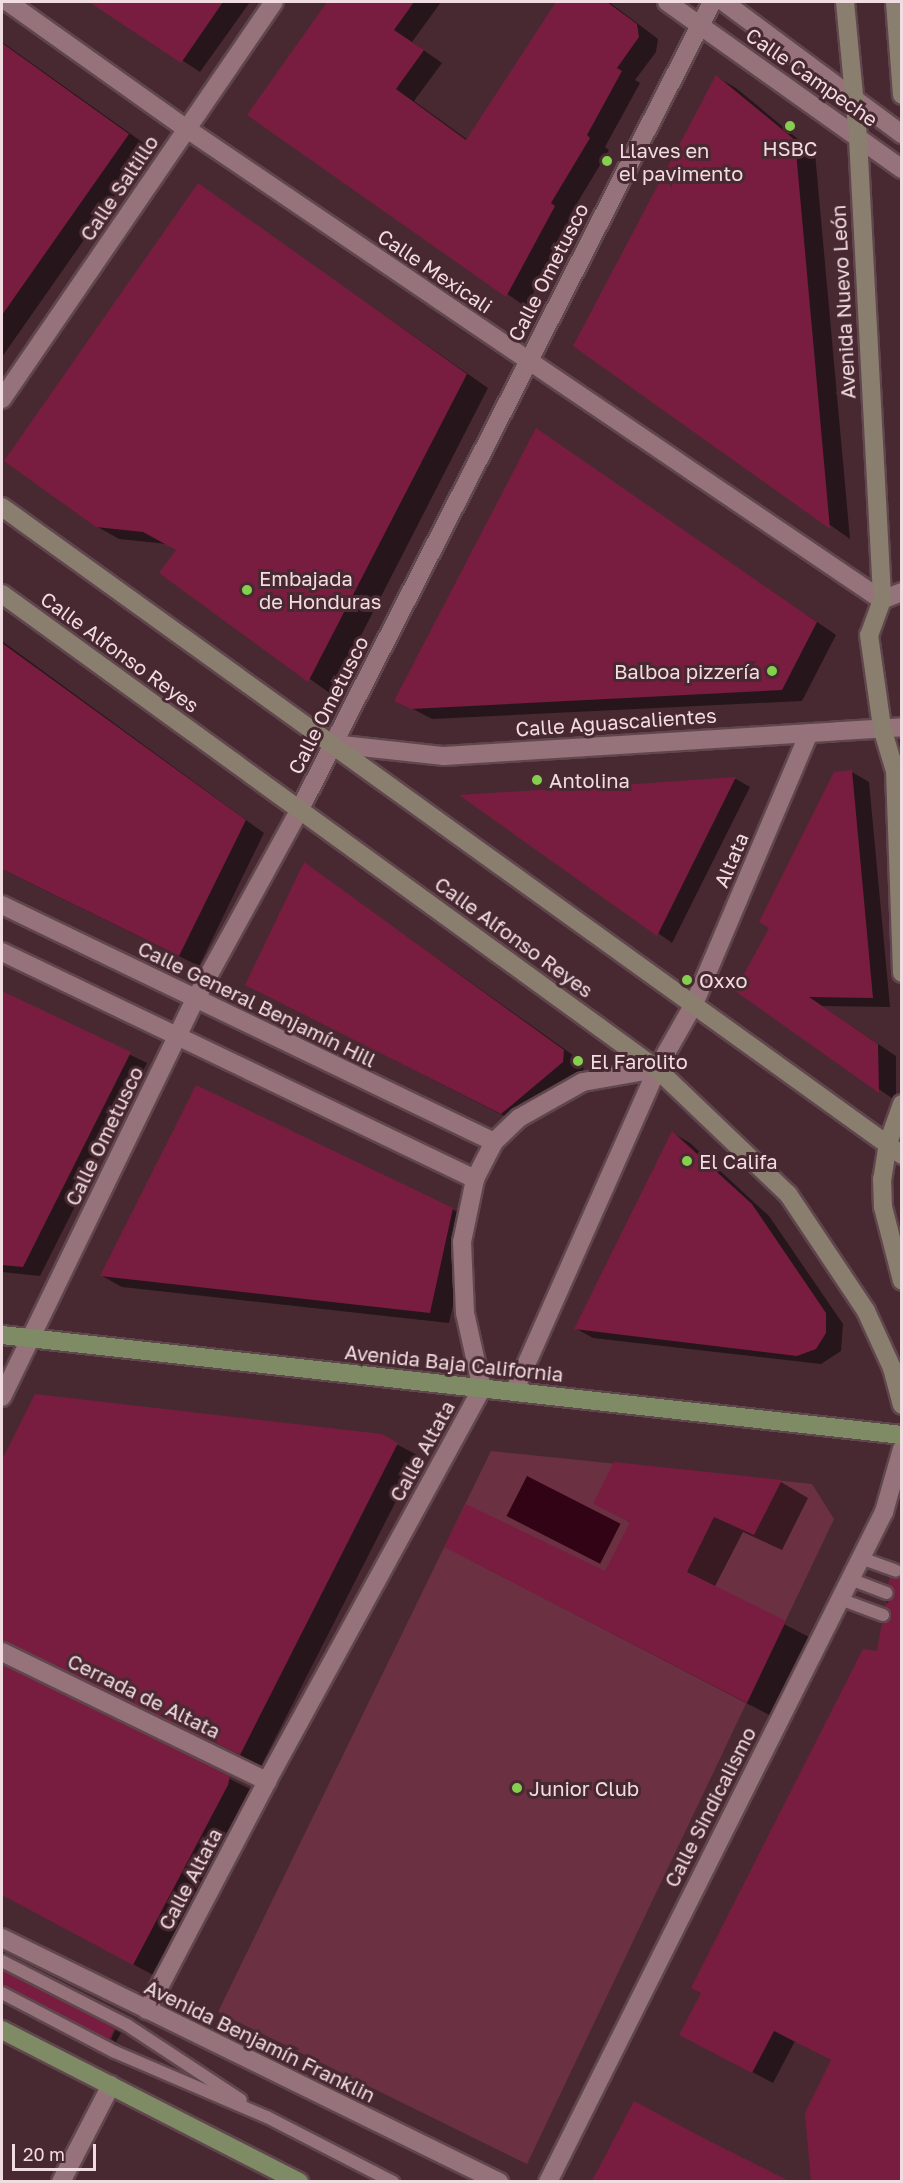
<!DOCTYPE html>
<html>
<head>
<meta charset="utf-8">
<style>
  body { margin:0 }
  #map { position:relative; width:903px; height:2183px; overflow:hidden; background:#482931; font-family:"Golos Text",sans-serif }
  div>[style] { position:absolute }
  .green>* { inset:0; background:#6b3143 }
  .water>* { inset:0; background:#320315; transform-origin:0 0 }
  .shadow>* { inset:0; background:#0007 }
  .building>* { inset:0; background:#781d3f; transform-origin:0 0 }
  .roads { filter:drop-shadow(2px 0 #60464d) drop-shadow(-2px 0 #60464d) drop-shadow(0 2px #60464d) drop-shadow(0 -2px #60464d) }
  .lane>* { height:12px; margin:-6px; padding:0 6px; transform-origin:6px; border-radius:6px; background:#96727b }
  .street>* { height:18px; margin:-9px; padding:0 9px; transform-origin:9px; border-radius:9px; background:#96727b }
  .secondary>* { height:18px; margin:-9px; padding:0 9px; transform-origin:9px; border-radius:9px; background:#8a7e6f }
  .primary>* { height:18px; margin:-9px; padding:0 9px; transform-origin:9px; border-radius:9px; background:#7f8b64 }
  .dots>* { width:16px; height:16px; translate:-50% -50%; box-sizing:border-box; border:3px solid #482931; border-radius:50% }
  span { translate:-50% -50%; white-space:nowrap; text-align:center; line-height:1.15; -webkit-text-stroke:6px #482931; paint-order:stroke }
  .street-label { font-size:20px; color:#f1dce1 }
  .poi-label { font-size:20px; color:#f1dce1 }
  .left { translate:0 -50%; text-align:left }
  .right { translate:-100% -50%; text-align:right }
  .frame { position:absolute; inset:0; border:3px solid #f1dce1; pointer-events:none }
  .scale { position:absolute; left:12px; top:2144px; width:84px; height:27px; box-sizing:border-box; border:3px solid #f1dce1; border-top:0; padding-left:8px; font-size:18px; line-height:21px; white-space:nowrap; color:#f1dce1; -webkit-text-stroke:4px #482931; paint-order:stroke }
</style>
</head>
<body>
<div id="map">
  <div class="green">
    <div style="clip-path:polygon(491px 1451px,812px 1484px,834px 1519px,527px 2164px,218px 2012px)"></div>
  </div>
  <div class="water">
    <div style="left:527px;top:1476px;width:105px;height:45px;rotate:27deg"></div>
  </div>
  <div class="shadow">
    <div style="clip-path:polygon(93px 2px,250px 2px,200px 72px)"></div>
    <div style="clip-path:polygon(328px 2px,441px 2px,412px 42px,442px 63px,414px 101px,468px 140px,558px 2px,609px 2px,658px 39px,656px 52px,635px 80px,640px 83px,605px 147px,609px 150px,570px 215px,573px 218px,526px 307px,249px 115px)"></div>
    <div style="clip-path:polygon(2px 42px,149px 147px,2px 357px)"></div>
    <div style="clip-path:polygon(717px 77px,736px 88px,815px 153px,850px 539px,575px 345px)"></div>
    <div style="clip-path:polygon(198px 185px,488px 388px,331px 694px,161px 573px,178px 550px,167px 544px,119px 539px,96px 526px)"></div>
    <div style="clip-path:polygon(537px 430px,836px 635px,802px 701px,432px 719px,396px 700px)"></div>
    <div style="clip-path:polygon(2px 641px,264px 833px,199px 966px,2px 869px)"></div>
    <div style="clip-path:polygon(852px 772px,869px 782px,890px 1007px,822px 1006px,896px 1056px,896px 1101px,737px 990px)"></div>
    <div style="clip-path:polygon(736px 779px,750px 787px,672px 943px,464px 796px)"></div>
    <div style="clip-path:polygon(305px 864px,584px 1063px,583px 1074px,522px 1125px,247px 985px)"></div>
    <div style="clip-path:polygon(2px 993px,147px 1063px,40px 1276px,2px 1272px)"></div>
    <div style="clip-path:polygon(673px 1133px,690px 1143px,769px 1216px,843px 1324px,841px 1351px,821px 1364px,593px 1338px,575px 1328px)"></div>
    <div style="clip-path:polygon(452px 1209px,472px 1220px,449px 1323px,122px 1287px,102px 1276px)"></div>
    <div style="clip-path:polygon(36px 1395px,381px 1436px,419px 1456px,261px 1766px,29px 1653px,13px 1658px,12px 1667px,16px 1673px,250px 1789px,155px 1976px,2px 1894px,2px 1463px)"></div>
    <div style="clip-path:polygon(781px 1482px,808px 1498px,782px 1550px,743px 1532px,714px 1588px,813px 1639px,775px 1718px,474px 1562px,606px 1573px,631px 1523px,595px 1503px)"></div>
    <div style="clip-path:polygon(902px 1577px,902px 2182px,812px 2182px,806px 2113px,833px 2061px,795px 2041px,773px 2083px,681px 2035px,878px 1653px,893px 1618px,887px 1602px,895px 1597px,896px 1580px)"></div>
    <div style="clip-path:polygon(2px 1966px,14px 1989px,2px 1993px)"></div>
    <div style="clip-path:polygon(115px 2030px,121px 2033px,116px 2042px,111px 2039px)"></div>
    <div style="clip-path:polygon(634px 2103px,786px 2182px,594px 2182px)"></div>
  </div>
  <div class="building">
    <div style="clip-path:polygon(89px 2px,223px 2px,181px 63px)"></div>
    <div style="clip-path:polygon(327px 2px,414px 2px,394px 30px,424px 50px,396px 89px,466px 140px,556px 2px,607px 2px,637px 24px,639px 37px,617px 68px,622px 71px,587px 135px,590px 138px,551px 203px,555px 206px,506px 297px,247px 115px)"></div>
    <div style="clip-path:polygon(2px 43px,129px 134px,2px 315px)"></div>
    <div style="clip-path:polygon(716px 75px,795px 140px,830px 529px,573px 346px)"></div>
    <div style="clip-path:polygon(198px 183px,467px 374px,308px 682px,159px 573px,176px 550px,143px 532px,96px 527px,4px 461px)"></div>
    <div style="clip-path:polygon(536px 428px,817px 622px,782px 690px,411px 709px,394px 701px)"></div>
    <div style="clip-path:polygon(2px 643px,246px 820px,179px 956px,2px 869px)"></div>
    <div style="clip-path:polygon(852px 770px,873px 998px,809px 997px,878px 1044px,879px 1093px,735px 991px,769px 928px,759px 922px,834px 772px)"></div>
    <div style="clip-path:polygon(736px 777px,657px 936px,459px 795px,649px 783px)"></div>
    <div style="clip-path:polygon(304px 862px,564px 1050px,563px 1062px,501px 1114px,245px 985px)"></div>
    <div style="clip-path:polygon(2px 991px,131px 1052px,23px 1267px,2px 1265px)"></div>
    <div style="clip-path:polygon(196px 1085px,453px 1208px,430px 1313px,100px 1276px)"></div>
    <div style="clip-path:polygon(672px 1131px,752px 1204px,826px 1313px,826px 1333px,816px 1349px,797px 1356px,574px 1329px)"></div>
    <div style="clip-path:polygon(35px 1394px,382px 1434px,398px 1443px,240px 1755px,2px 1641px,2px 1460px)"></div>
    <div style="clip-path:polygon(614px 1462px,782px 1480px,754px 1535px,714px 1517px,687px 1572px,786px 1621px,747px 1703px,444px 1547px,466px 1504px,605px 1571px,630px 1522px,593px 1504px)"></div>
    <div style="clip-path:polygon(890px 1577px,902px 1578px,902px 2181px,811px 2181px,805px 2113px,831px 2060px,774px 2031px,752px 2073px,679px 2035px,701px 1993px,691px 1988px,863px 1649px,877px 1651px,882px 1623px,891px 1617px,884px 1607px,894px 1595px,888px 1585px)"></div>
    <div style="clip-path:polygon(2px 1664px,230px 1775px,228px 1785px,133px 1965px,2px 1895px)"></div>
    <div style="left:2px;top:1970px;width:127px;height:15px;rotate:27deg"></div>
    <div style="clip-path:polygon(634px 2101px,709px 2141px,789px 2181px,592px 2181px)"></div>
  </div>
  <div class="roads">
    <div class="lane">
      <div style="left:861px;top:1558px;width:37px;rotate:20deg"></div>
      <div style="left:850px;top:1579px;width:39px;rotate:21deg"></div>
      <div style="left:840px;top:1599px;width:46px;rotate:20.4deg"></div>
      <div style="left:2px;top:1961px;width:140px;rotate:27.1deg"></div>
      <div style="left:127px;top:2025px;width:136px;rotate:33.3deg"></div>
      <div style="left:2px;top:1993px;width:127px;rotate:27.6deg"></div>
      <div style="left:115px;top:2052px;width:165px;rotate:23.2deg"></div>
      <div style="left:267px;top:2117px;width:142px;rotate:27.3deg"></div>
    </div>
    <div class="street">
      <div style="left:8px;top:2px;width:219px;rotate:35.4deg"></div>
      <div style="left:187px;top:129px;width:840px;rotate:34.13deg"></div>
      <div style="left:667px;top:2px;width:288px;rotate:35.4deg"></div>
      <div style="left:724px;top:2px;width:222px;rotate:36.6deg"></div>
      <div style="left:2px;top:399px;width:481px;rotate:-55.6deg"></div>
      <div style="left:882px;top:600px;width:22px;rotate:-22deg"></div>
      <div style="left:333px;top:744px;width:112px;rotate:6.2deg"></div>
      <div style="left:444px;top:756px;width:459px;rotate:-3.6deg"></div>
      <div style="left:2px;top:905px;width:546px;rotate:25.72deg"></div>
      <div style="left:2px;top:952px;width:525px;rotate:25.64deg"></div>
      <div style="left:514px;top:1392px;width:353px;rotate:-66.1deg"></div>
      <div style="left:657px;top:1069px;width:75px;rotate:-60.4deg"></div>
      <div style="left:694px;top:1004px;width:294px;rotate:-67deg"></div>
      <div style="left:2px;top:1397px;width:441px;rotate:-64.1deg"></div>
      <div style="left:195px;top:1000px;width:218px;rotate:-61.2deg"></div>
      <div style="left:300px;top:809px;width:906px;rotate:-62.95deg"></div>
      <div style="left:2px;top:1652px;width:295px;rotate:26deg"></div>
      <div style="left:2px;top:1938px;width:554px;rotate:26.15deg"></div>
      <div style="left:147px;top:2010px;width:259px;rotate:-62.3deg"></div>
      <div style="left:267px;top:1781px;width:447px;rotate:-61.3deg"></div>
      <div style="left:482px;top:1389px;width:78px;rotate:-102.6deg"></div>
      <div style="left:465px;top:1313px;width:71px;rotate:-92.4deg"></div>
      <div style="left:462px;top:1242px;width:64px;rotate:-78.3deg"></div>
      <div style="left:475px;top:1179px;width:42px;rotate:-62.8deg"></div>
      <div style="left:494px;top:1142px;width:35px;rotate:-44deg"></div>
      <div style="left:519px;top:1118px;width:73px;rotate:-29.4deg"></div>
      <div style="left:583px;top:1082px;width:75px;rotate:-10deg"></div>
      <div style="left:61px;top:2182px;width:109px;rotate:-62.7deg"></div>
      <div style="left:548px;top:2182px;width:750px;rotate:-63.37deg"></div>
      <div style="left:884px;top:1512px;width:66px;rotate:-74.1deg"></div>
    </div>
    <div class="secondary">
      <div style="left:845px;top:2px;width:137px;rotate:84.5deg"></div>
      <div style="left:858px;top:138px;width:463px;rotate:87deg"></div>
      <div style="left:882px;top:600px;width:37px;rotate:110deg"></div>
      <div style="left:869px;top:635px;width:94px;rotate:82deg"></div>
      <div style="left:882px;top:728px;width:45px;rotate:73.2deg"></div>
      <div style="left:895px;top:771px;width:202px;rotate:88deg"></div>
      <div style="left:895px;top:2px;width:93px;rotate:85.7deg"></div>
      <div style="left:2px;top:507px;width:1109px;rotate:35.75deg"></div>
      <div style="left:2px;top:594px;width:809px;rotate:35.95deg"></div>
      <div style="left:657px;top:1069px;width:181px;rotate:43.7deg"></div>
      <div style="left:788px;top:1194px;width:141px;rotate:56.3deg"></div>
      <div style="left:866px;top:1311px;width:63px;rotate:65.5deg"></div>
      <div style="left:892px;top:1368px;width:38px;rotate:75deg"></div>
      <div style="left:902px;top:1104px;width:41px;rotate:109.7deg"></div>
      <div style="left:888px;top:1143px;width:36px;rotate:99deg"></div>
      <div style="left:882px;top:1179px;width:28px;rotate:88deg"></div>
      <div style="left:883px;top:1207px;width:76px;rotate:75.6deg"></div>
    </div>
    <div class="primary">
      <div style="left:2px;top:1335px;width:906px;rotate:6.34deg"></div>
      <div style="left:2px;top:2030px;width:334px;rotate:27.1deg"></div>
    </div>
  </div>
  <div class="dots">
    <div style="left:790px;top:126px;background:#84d04e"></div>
    <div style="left:607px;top:161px;background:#84d04e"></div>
    <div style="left:247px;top:590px;background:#84d04e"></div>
    <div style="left:772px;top:671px;background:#84d04e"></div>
    <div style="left:537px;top:780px;background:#84d04e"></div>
    <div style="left:687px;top:980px;background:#84d04e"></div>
    <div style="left:578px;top:1061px;background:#84d04e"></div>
    <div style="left:687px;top:1161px;background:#84d04e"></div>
    <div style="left:517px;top:1788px;background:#84d04e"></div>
  </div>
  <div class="street-label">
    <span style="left:812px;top:77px;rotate:35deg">Calle Campeche</span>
    <span style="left:119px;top:188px;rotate:-56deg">Calle Saltillo</span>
    <span style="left:435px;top:271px;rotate:34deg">Calle Mexicali</span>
    <span style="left:548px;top:272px;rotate:-63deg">Calle Ometusco</span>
    <span style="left:843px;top:302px;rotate:-93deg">Avenida Nuevo León</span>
    <span style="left:120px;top:652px;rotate:36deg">Calle Alfonso Reyes</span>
    <span style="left:328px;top:705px;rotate:-63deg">Calle Ometusco</span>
    <span style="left:616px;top:722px;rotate:-4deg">Calle Aguascalientes</span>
    <span style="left:731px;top:860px;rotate:-67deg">Altata</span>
    <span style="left:514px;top:937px;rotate:36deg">Calle Alfonso Reyes</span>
    <span style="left:257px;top:1004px;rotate:26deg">Calle General Benjamín Hill</span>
    <span style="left:104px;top:1136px;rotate:-64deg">Calle Ometusco</span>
    <span style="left:454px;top:1363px;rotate:6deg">Avenida Baja California</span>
    <span style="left:422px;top:1451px;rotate:-61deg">Calle Altata</span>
    <span style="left:144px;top:1696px;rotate:26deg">Cerrada de Altata</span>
    <span style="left:710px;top:1807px;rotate:-63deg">Calle Sindicalismo</span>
    <span style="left:190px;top:1879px;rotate:-62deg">Calle Altata</span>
    <span style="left:260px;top:2041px;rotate:26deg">Avenida Benjamín Franklin</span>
  </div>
  <div class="poi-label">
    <span style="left:790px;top:148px">HSBC</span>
    <span class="left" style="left:619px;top:162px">Llaves en<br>el pavimento</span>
    <span class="left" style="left:259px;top:590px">Embajada<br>de Honduras</span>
    <span class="right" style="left:760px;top:671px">Balboa pizzería</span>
    <span class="left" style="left:549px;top:780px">Antolina</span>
    <span class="left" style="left:699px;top:980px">Oxxo</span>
    <span class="left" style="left:590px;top:1061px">El Farolito</span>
    <span class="left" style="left:699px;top:1161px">El Califa</span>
    <span class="left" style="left:529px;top:1788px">Junior Club</span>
  </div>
  <div class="frame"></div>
  <div class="scale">20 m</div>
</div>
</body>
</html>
